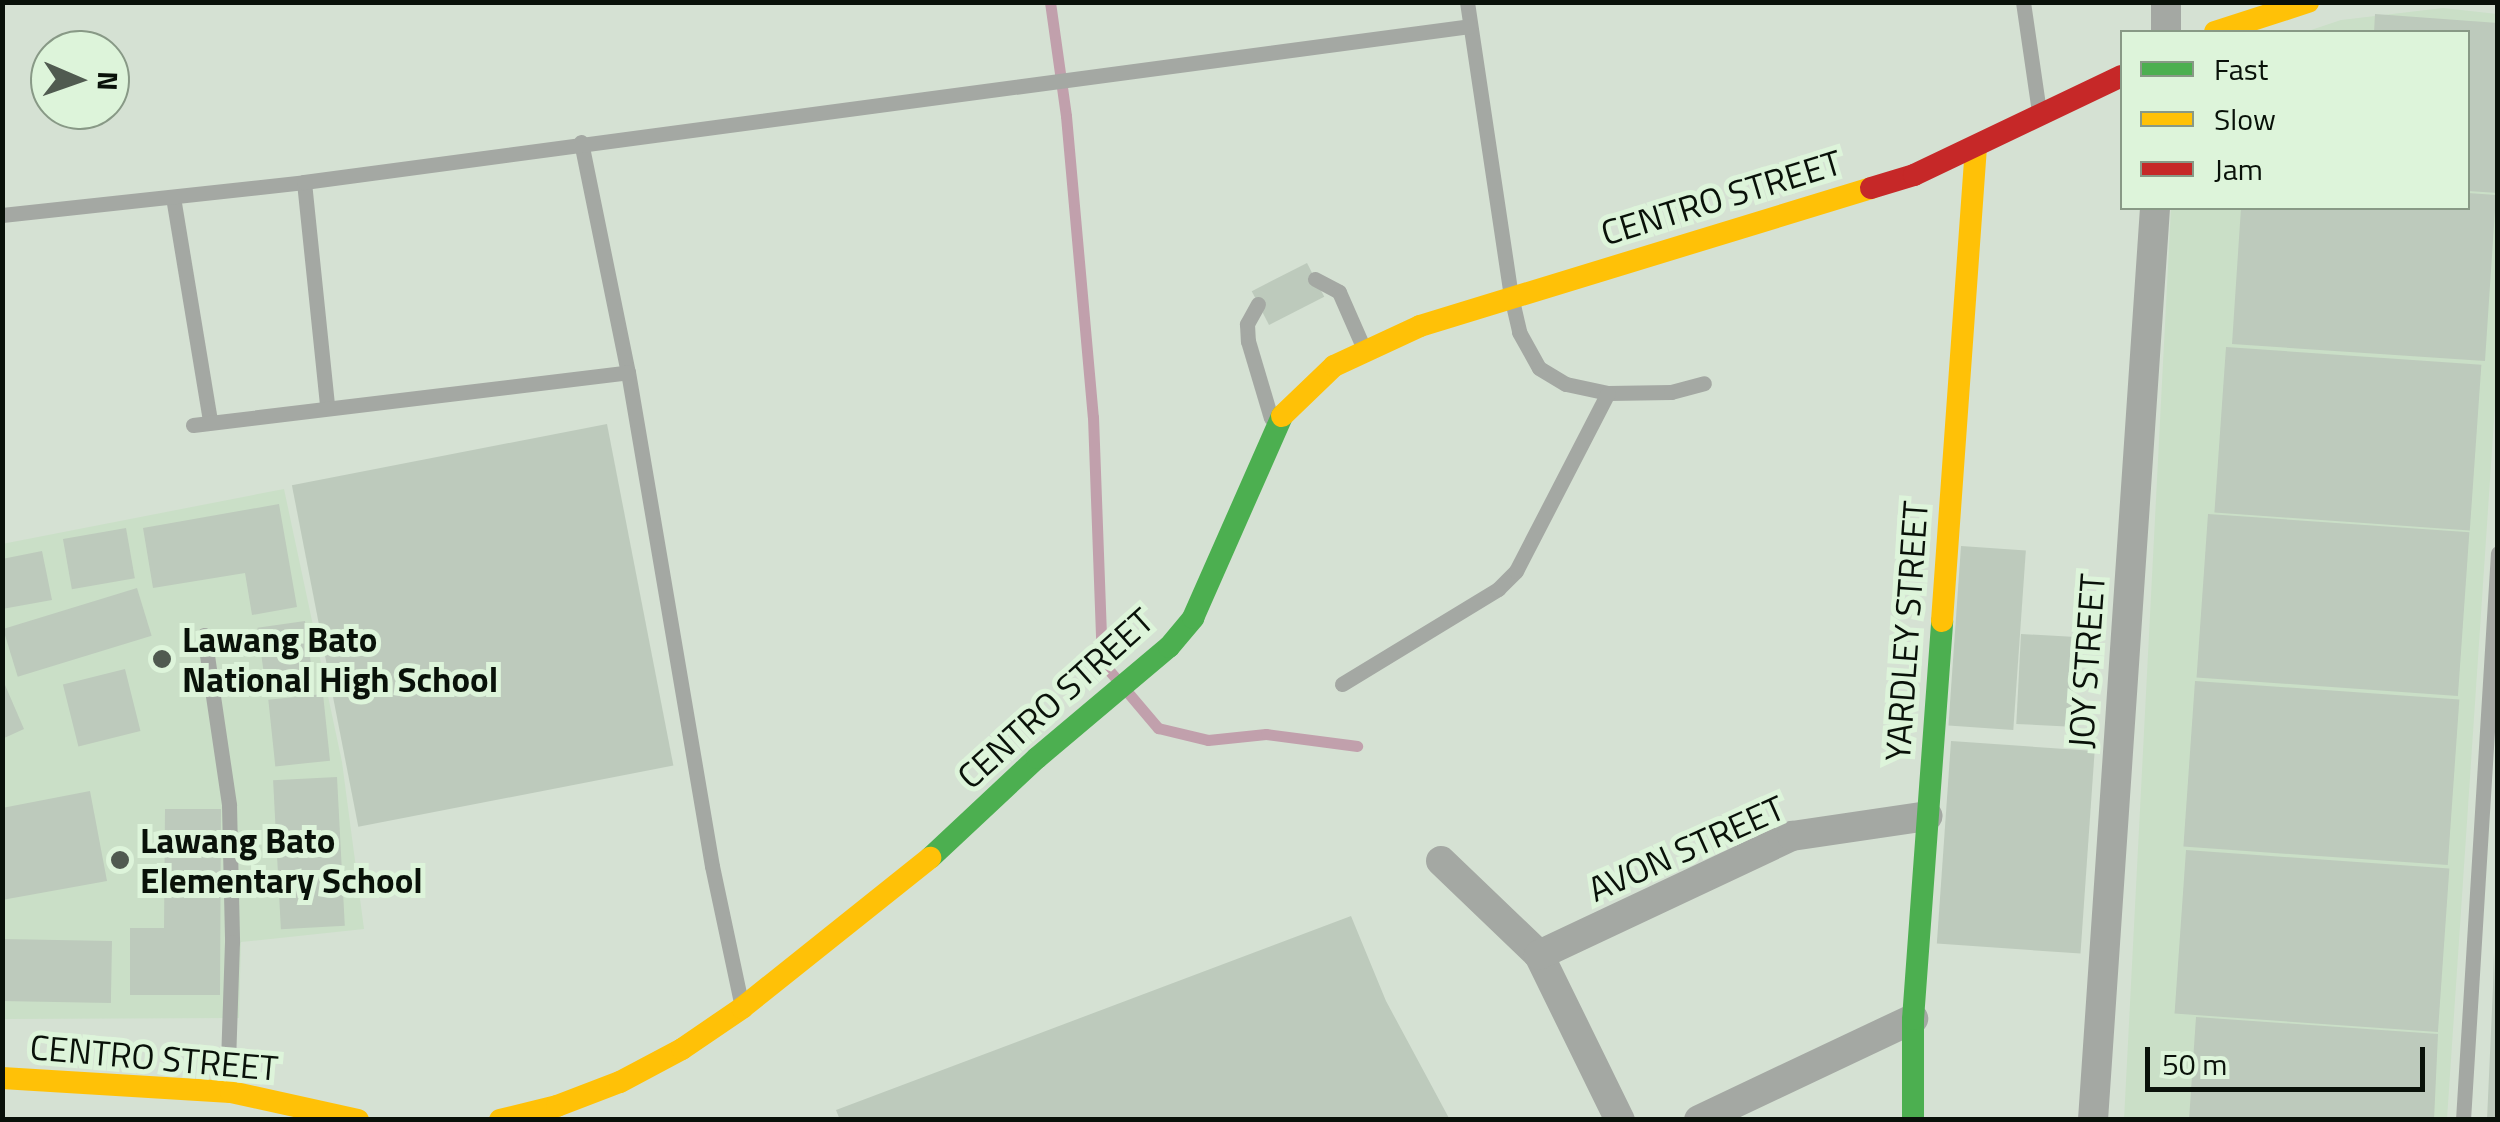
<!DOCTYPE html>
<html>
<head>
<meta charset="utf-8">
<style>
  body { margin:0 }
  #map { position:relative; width:2500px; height:1122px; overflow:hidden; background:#d5e1d3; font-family:"Titillium Web",sans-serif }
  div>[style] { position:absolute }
  .built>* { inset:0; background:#cadfc7 }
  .stream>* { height:11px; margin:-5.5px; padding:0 5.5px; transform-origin:5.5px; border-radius:5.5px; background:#c1a0ac }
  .building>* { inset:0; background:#bdcabc; transform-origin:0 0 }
  .lane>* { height:15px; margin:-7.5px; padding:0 7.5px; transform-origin:7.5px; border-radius:7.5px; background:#a4a8a3 }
  .street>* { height:30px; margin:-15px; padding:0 15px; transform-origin:15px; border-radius:15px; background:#a4a8a3 }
  .fast>* { height:22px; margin:-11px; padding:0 11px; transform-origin:11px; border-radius:11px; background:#4caf50 }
  .slow>* { height:22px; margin:-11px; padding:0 11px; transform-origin:11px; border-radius:11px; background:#ffc107 }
  .jam>* { height:22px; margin:-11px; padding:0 11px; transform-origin:11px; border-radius:11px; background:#c62828 }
  .dots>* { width:28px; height:28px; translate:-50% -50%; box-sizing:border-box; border:5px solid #ddf4da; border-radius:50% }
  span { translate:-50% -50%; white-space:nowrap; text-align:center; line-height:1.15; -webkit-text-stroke:10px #ddf4da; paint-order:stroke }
  .street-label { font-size:35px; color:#091109 }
  .poi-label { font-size:35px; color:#091109; font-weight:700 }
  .left { translate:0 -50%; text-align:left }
  .frame { position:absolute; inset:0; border:5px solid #091109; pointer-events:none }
  .legend { position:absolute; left:2120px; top:30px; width:350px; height:180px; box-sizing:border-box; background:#ddf4da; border:2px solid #889986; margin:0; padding:12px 18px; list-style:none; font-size:30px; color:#091109 }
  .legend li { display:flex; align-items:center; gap:20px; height:50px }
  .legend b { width:50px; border:2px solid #889986 }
  .north { position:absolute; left:30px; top:30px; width:100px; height:100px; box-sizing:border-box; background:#ddf4da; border:2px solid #889986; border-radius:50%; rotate:92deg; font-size:28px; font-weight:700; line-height:40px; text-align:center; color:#091109 }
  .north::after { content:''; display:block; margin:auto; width:35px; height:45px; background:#505a50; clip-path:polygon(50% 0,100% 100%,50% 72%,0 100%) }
  .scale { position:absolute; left:2145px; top:1047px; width:280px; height:45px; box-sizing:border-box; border:5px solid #091109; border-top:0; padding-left:12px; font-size:30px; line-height:35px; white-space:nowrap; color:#091109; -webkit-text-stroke:8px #ddf4da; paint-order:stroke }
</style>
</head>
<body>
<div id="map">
  <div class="built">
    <div style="clip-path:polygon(2443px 8px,2497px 14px,2497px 376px,2447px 1119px,2124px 1120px,2171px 208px,2468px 208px,2468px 32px,2305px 32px,2341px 20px)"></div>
    <div style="clip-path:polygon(284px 489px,342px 762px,364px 929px,241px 942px,239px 1018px,3px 1019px,2px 544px)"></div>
  </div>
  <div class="stream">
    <div style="left:1050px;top:2px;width:115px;rotate:82deg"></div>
    <div style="left:1066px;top:116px;width:302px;rotate:84.9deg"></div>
    <div style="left:1093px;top:417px;width:245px;rotate:87.9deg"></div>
    <div style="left:1102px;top:662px;width:87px;rotate:49.7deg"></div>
    <div style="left:1158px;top:728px;width:51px;rotate:13.5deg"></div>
    <div style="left:1208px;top:740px;width:58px;rotate:-5.9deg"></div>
    <div style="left:1266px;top:734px;width:92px;rotate:7.5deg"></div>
  </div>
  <div class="building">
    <div style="clip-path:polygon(2375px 14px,2498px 23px,2498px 193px,2468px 191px,2468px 32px,2374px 32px)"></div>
    <div style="clip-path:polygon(2468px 193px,2496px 195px,2485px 361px,2232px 344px,2241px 208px,2468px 208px)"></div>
    <div style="left:1307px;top:263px;width:38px;height:62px;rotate:63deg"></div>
    <div style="left:2226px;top:347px;width:256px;height:166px;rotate:4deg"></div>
    <div style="left:607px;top:424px;width:348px;height:321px;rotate:79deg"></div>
    <div style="clip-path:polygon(279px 504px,297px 607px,252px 615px,245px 573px,153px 588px,143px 528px)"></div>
    <div style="left:2208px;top:514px;width:262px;height:164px;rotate:4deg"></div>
    <div style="left:126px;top:528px;width:51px;height:64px;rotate:80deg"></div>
    <div style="left:1961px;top:546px;width:65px;height:180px;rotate:4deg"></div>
    <div style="clip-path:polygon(42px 551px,52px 600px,2px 609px,2px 559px)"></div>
    <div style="left:137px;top:588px;width:50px;height:140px;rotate:73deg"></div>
    <div style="left:305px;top:621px;width:56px;height:48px;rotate:82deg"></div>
    <div style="left:2021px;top:634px;width:55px;height:90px;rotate:3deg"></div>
    <div style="left:125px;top:669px;width:64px;height:64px;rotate:76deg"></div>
    <div style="clip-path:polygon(2px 678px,24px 729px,2px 739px)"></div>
    <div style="left:2195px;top:681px;width:265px;height:166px;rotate:4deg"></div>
    <div style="left:323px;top:694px;width:67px;height:55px;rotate:84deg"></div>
    <div style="left:1951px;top:741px;width:144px;height:203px;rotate:4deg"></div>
    <div style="left:337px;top:777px;width:149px;height:64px;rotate:87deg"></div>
    <div style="clip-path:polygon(90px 791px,107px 881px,2px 900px,2px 808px)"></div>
    <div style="clip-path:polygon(165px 809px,221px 809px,220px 995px,130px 995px,130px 928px,164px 928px)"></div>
    <div style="left:2186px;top:850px;width:264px;height:164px;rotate:4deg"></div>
    <div style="clip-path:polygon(1351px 916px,1386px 1001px,1450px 1120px,840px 1120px,836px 1110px)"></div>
    <div style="left:2px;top:939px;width:110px;height:62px;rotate:1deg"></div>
    <div style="clip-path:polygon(2494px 952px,2498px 1120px,2487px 1120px,2493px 987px)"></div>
    <div style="clip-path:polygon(2196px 1017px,2438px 1034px,2434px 1120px,2189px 1120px)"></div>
  </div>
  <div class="lane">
    <div style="left:1467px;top:2px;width:297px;rotate:81.5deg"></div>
    <div style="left:1511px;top:296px;width:37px;rotate:77deg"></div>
    <div style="left:1519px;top:332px;width:41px;rotate:60.9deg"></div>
    <div style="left:1539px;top:368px;width:31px;rotate:31deg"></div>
    <div style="left:1566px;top:384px;width:43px;rotate:12.1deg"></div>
    <div style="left:1608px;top:393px;width:63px;rotate:-0.9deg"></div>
    <div style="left:1671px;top:392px;width:34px;rotate:-15deg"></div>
    <div style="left:2023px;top:2px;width:111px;rotate:81.7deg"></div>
    <div style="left:581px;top:142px;width:235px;rotate:78.5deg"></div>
    <div style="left:628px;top:372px;width:501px;rotate:80.35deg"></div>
    <div style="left:712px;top:866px;width:140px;rotate:78deg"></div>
    <div style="left:304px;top:182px;width:225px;rotate:84.1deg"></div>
    <div style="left:173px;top:197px;width:227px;rotate:80.6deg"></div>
    <div style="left:2px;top:215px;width:304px;rotate:-6.2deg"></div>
    <div style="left:304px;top:182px;width:1176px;rotate:-7.62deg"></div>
    <div style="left:1315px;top:279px;width:27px;rotate:28deg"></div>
    <div style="left:1339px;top:292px;width:62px;rotate:66.3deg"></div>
    <div style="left:1258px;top:304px;width:23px;rotate:119deg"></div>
    <div style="left:1247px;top:324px;width:17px;rotate:87deg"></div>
    <div style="left:1248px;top:341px;width:80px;rotate:73.4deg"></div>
    <div style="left:193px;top:425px;width:438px;rotate:-6.9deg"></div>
    <div style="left:204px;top:635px;width:172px;rotate:81.6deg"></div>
    <div style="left:229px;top:805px;width:137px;rotate:88.7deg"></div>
    <div style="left:232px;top:942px;width:147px;rotate:91.9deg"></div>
    <div style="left:1342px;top:684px;width:183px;rotate:-31.3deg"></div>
    <div style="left:1498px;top:589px;width:25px;rotate:-45deg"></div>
    <div style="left:1516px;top:571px;width:200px;rotate:-62.7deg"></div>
    <div style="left:2463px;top:1120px;width:568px;rotate:-86.47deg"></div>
  </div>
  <div class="street">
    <div style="left:2166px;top:32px;width:30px;rotate:-90deg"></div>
    <div style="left:1441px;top:861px;width:136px;rotate:43.8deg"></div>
    <div style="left:1539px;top:955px;width:184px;rotate:63.9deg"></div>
    <div style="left:1539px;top:955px;width:280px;rotate:-25.2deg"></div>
    <div style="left:1792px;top:836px;width:137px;rotate:-8.4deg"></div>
    <div style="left:1699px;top:1120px;width:237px;rotate:-25.3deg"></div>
    <div style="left:2093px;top:1120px;width:914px;rotate:-86.11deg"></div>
  </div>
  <div class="fast">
    <div style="left:930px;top:858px;width:146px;rotate:-43.1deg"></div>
    <div style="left:1037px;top:758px;width:172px;rotate:-40.1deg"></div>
    <div style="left:1169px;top:647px;width:38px;rotate:-50deg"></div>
    <div style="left:1193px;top:618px;width:221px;rotate:-66.2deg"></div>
    <div style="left:1913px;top:1120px;width:101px;rotate:-90deg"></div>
    <div style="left:1913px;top:1019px;width:399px;rotate:-85.8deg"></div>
  </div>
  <div class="slow">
    <div style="left:2215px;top:32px;width:98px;rotate:-17.9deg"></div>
    <div style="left:1282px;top:416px;width:72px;rotate:-43.9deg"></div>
    <div style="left:1334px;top:366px;width:95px;rotate:-24.9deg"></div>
    <div style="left:1420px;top:326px;width:472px;rotate:-17deg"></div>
    <div style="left:1942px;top:621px;width:475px;rotate:-85.9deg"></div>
    <div style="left:2px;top:1078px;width:229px;rotate:3.5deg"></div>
    <div style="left:231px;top:1092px;width:130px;rotate:12.4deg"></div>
    <div style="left:500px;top:1120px;width:59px;rotate:-13.8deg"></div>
    <div style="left:557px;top:1106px;width:67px;rotate:-20.9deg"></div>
    <div style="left:620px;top:1082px;width:70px;rotate:-28deg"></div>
    <div style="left:682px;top:1049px;width:73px;rotate:-34.3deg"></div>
    <div style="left:742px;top:1008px;width:241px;rotate:-38.6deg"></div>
  </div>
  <div class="jam">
    <div style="left:1871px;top:188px;width:45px;rotate:-16.8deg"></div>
    <div style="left:1914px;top:175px;width:230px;rotate:-25.5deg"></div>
  </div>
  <div class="dots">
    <div style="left:162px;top:659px;background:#505a50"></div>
    <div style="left:120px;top:860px;background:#505a50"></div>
  </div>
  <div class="street-label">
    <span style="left:1721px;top:197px;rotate:-17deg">CENTRO STREET</span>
    <span style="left:1906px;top:631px;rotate:-86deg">YARDLEY STREET</span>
    <span style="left:2086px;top:661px;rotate:-86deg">JOY STREET</span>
    <span style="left:1055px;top:698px;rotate:-42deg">CENTRO STREET</span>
    <span style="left:1686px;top:848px;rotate:-24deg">AVON STREET</span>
    <span style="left:154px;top:1057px;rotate:5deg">CENTRO STREET</span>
  </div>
  <div class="poi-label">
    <span class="left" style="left:182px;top:659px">Lawang Bato<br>National High School</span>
    <span class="left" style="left:140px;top:860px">Lawang Bato<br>Elementary School</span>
  </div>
  <div class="frame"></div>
  <ul class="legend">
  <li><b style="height:12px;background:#4caf50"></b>Fast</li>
  <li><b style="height:12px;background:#ffc107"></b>Slow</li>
  <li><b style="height:12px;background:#c62828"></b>Jam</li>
  </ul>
  <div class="north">N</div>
  <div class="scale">50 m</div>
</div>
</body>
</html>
